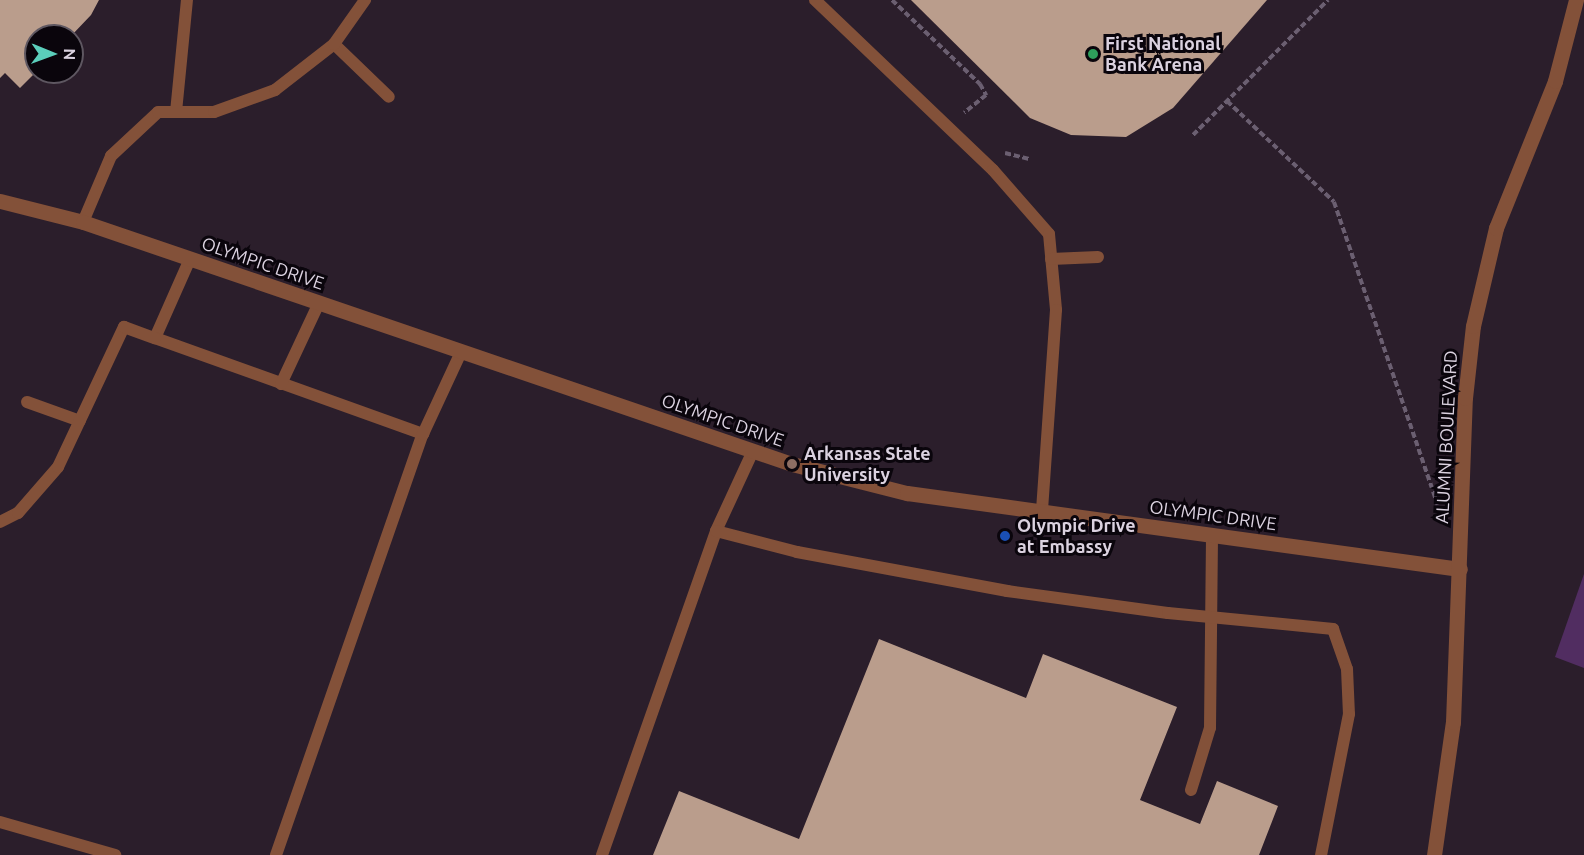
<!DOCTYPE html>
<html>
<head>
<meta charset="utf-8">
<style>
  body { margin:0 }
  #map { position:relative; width:1584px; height:855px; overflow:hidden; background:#24162a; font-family:Ubuntu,sans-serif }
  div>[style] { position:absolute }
  .education>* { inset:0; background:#2b1e2b }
  .green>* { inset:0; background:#512d61 }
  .building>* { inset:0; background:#ba9d8c }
  .path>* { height:4px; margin-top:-2px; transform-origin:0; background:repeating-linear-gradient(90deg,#6b5f71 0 6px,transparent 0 9px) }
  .service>* { height:12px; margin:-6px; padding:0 6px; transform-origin:6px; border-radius:6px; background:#835139 }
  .minor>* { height:15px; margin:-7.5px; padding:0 7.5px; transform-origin:7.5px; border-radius:7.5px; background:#835139 }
  .tertiary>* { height:15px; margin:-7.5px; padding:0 7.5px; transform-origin:7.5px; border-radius:7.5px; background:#835139 }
  .dots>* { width:16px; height:16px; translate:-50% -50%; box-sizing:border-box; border:3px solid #0a050c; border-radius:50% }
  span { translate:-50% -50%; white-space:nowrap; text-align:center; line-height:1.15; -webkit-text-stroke:6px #0a050c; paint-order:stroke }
  .poi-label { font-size:18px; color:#dbd2e0; font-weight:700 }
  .left { translate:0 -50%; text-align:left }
  .street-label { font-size:18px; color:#dbd2e0 }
  .north { position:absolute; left:24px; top:24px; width:60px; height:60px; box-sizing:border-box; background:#0a050c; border:2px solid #5e5761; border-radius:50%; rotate:91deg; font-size:16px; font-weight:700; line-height:24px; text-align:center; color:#dbd2e0 }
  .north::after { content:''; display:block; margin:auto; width:21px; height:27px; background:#5bcebb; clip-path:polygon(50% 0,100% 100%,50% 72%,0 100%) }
</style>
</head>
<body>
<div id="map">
  <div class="education">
    <div style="clip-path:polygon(evenodd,0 0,1584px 0,1584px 855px,0 855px,0 0,36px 36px,72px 36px,72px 72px,36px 72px,36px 36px)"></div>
  </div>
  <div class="green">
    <div style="clip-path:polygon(1584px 574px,1584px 668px,1555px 657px)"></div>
  </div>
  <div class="building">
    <div style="clip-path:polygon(0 0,99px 0,91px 15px,71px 36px,36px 36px,36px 72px,20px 88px,5px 73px,0 78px)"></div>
    <div style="clip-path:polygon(911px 0,1267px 0,1173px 108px,1126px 137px,1071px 135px,1030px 118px)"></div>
    <div style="clip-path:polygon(879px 639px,1026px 698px,1043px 654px,1177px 707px,1140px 800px,1200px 824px,1217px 781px,1278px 806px,1259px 855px,653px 855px,679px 791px,799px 839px)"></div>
  </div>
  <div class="path">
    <div style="left:892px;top:0;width:122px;rotate:43.7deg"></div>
    <div style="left:980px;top:84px;width:13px;rotate:61deg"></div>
    <div style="left:986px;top:95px;width:28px;rotate:141deg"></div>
    <div style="left:1227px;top:101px;width:147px;rotate:43.3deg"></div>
    <div style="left:1334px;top:202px;width:320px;rotate:71.1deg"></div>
    <div style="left:1193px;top:135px;width:191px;rotate:-45deg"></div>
    <div style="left:1005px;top:153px;width:25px;rotate:14deg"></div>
  </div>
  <div class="service">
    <div style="left:815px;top:0;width:246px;rotate:43.7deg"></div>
    <div style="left:993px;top:170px;width:85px;rotate:48.8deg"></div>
    <div style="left:1049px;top:234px;width:76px;rotate:84.7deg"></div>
    <div style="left:1056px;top:310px;width:201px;rotate:94deg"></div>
    <div style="left:334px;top:44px;width:76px;rotate:43.9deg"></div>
    <div style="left:176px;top:112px;width:113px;rotate:-84.4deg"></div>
    <div style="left:83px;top:222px;width:72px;rotate:-67deg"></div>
    <div style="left:111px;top:156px;width:64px;rotate:-43.1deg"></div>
    <div style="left:158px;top:112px;width:56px"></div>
    <div style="left:214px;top:112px;width:65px;rotate:-19.8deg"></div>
    <div style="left:275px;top:90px;width:75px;rotate:-37.9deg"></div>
    <div style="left:334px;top:44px;width:54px;rotate:-54.8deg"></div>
    <div style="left:190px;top:259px;width:86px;rotate:113.9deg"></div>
    <div style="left:155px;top:338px;width:285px;rotate:19.7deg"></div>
    <div style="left:1051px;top:259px;width:47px;rotate:-2.4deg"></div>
    <div style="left:281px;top:384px;width:89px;rotate:-64.9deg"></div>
    <div style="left:27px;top:402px;width:56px;rotate:19.7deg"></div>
    <div style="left:0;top:522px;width:20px;rotate:-27deg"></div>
    <div style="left:18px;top:513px;width:61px;rotate:-49deg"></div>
    <div style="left:58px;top:467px;width:155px;rotate:-64.8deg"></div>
    <div style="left:124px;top:327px;width:33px;rotate:20deg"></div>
    <div style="left:716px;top:531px;width:88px;rotate:-65.2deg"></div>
    <div style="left:1191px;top:790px;width:65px;rotate:-73deg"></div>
    <div style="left:1210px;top:728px;width:193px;rotate:-89.4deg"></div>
    <div style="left:0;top:822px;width:120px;rotate:16deg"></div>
    <div style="left:276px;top:855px;width:446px;rotate:-70.8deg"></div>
    <div style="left:423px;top:434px;width:90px;rotate:-65.1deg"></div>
    <div style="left:602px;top:855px;width:343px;rotate:-70.6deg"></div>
    <div style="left:716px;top:531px;width:84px;rotate:14.5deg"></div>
    <div style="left:797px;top:552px;width:214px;rotate:10.5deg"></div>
    <div style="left:1007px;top:591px;width:162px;rotate:7.8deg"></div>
    <div style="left:1168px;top:613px;width:166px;rotate:5.5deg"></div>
    <div style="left:1333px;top:629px;width:42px;rotate:70.7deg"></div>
    <div style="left:1347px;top:669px;width:45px;rotate:87.5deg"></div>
    <div style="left:1349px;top:714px;width:144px;rotate:101.2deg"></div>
  </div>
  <div class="minor">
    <div style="left:0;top:201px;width:86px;rotate:14.2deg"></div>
    <div style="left:83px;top:222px;width:749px;rotate:18.85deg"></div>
    <div style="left:792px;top:464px;width:119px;rotate:14.2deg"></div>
    <div style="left:907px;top:493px;width:558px;rotate:7.83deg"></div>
  </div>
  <div class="tertiary">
    <div style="left:1434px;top:855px;width:134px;rotate:-81.9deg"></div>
    <div style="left:1453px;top:722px;width:324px;rotate:-87.9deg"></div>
    <div style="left:1465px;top:398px;width:72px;rotate:-83.7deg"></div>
    <div style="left:1473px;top:326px;width:101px;rotate:-76.8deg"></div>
    <div style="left:1496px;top:228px;width:158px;rotate:-68.1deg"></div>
    <div style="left:1555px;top:81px;width:84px;rotate:-75.5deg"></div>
  </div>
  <div class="dots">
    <div style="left:1093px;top:54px;background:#2e9e5b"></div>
    <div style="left:792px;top:464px;background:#8d6e63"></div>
    <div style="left:1005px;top:536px;background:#1a4fb4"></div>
  </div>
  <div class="poi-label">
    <span class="left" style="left:1105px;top:54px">First National<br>Bank Arena</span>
    <span class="left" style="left:804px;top:464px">Arkansas State<br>University</span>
    <span class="left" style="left:1017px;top:536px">Olympic Drive<br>at Embassy</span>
  </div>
  <div class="street-label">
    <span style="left:263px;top:263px;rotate:19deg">OLYMPIC DRIVE</span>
    <span style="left:723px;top:420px;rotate:19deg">OLYMPIC DRIVE</span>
    <span style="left:1446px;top:437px;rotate:-87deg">ALUMNI BOULEVARD</span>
    <span style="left:1213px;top:515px;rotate:8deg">OLYMPIC DRIVE</span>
  </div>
  <div class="north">N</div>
</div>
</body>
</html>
